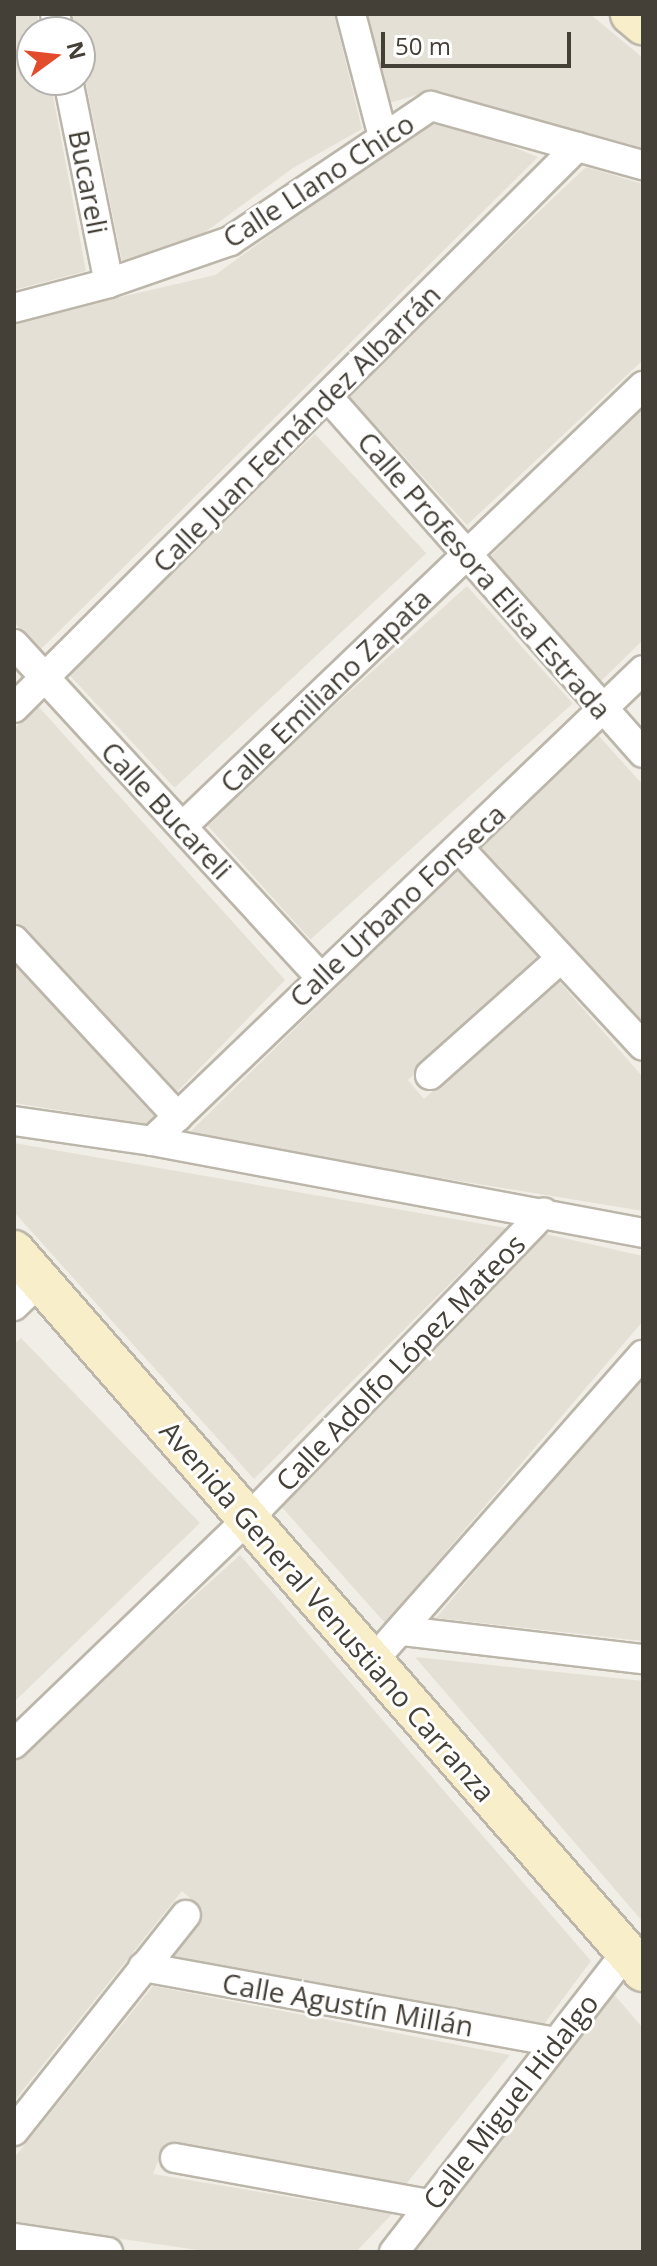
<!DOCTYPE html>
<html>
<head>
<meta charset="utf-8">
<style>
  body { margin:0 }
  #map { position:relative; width:657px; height:2266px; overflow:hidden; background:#f1eee7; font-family:"Open Sans",sans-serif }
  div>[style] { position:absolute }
  .residential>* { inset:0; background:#e5e0d5; transform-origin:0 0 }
  .roads { filter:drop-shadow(2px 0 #bcb6aa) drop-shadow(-2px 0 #bcb6aa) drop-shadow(0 2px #bcb6aa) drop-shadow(0 -2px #bcb6aa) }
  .minor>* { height:28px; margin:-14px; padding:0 14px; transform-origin:14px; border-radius:14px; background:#fff }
  .secondary>* { height:40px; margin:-20px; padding:0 20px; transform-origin:20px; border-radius:20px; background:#f8eeca }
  span { translate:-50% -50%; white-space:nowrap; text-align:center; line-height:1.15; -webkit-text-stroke:6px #fff; paint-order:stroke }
  .street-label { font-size:28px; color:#443f37 }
  .frame { position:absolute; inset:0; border:16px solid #443f37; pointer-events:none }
  .north { position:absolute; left:16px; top:16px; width:80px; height:80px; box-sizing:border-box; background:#fff; border:2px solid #b4b2af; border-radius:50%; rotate:75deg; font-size:22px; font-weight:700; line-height:32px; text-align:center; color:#443f37 }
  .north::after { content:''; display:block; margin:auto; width:28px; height:36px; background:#e24c2d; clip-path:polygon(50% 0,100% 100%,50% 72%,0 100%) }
  .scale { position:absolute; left:381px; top:32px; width:190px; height:36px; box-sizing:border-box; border:4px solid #443f37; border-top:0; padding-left:10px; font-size:24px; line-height:28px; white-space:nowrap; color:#443f37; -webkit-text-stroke:6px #fff; paint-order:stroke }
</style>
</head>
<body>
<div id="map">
  <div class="residential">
    <div style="clip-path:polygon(14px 14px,37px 14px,41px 32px,32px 32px,32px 80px,50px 80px,86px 271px,14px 290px)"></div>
    <div style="clip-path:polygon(72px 14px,334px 14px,362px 129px,293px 168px,193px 241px,122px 261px,80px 54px,80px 32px,75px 32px)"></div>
    <div style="clip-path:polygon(358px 14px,590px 14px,643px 58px,643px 148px,430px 91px,379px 106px)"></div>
    <div style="clip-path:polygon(435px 116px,538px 157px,39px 651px,14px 622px,14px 322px,215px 275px)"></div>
    <div style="clip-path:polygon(586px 167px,643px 184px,643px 360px,467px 525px,347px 394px)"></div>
    <div style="clip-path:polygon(643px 405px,643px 640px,600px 682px,491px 556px)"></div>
    <div style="left:315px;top:434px;width:163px;height:344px;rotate:47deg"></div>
    <div style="left:467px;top:586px;width:158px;height:353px;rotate:48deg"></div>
    <div style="clip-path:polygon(38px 706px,285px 980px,173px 1096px,14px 921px,14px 729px)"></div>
    <div style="clip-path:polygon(599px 736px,643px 785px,643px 1026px,480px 849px)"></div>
    <div style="clip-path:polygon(457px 869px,540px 959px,408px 1080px,424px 1099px,557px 979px,643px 1077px,643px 1211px,186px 1136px)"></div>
    <div style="clip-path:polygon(14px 963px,155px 1117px,145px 1124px,14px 1103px)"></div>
    <div style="clip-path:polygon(14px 1143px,506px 1228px,254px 1479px,14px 1212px)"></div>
    <div style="clip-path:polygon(541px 1233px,643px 1256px,643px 1321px,385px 1623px,280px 1505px)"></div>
    <div style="clip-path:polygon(21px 1338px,200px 1523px,14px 1702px,14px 1344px)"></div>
    <div style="clip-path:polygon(643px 1372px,643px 1641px,436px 1618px)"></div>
    <div style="clip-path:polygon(240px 1555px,591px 1961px,541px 2028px,165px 1958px,203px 1910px,182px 1891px,14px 2101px,14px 1759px)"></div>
    <div style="clip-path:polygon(415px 1657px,643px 1681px,643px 1922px)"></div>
    <div style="clip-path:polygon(153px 1986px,510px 2055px,406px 2184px,165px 2143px,153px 2174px,392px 2214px,356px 2252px,211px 2252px,14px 2223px,14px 2158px)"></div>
    <div style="clip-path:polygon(611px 1991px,643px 2028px,643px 2252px,404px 2252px)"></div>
  </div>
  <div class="roads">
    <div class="minor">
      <div style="left:55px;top:14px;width:18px;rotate:77deg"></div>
      <div style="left:351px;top:14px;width:127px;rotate:75.4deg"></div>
      <div style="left:68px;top:80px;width:207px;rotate:78.6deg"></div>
      <div style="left:14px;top:308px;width:98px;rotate:-14.7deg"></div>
      <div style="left:109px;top:283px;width:128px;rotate:-19.1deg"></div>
      <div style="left:230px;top:241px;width:242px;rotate:-33.9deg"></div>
      <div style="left:431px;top:106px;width:220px;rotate:15.6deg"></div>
      <div style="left:328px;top:397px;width:475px;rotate:48.5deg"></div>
      <div style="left:14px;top:644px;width:452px;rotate:47.4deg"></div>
      <div style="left:14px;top:708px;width:795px;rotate:-44.9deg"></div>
      <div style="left:183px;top:826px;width:637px;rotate:-43.73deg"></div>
      <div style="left:459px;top:848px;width:270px;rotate:47.1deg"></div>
      <div style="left:14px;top:940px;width:241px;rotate:47.2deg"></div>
      <div style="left:430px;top:1075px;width:174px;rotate:-41.7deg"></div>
      <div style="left:14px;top:1121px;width:139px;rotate:8.2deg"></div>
      <div style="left:152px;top:1141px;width:500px;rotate:10.6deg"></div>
      <div style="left:152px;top:1141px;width:680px;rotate:-43.81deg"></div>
      <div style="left:14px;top:1306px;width:36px;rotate:-44deg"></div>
      <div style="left:403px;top:1631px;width:242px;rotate:6.7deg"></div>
      <div style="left:371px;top:1663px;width:411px;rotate:-48.6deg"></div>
      <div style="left:14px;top:1744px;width:325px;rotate:-43.9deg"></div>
      <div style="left:248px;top:1519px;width:426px;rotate:-46deg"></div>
      <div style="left:143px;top:1967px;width:418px;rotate:10.3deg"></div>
      <div style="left:14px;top:2131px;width:276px;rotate:-51.5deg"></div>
      <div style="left:175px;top:2158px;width:258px;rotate:10.3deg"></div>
      <div style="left:14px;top:2238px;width:95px;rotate:8.5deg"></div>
      <div style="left:394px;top:2252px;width:380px;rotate:-52.2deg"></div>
    </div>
    <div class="secondary">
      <div style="left:631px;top:14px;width:16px;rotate:40deg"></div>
      <div style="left:14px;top:1251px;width:956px;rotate:48.86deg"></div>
    </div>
  </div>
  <div class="street-label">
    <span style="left:318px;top:180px;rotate:-33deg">Calle Llano Chico</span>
    <span style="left:89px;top:182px;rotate:79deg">Bucareli</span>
    <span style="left:296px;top:428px;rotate:-45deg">Calle Juan Fernández Albarrán</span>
    <span style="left:485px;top:575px;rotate:49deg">Calle Profesora Elisa Estrada</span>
    <span style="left:325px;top:690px;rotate:-44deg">Calle Emiliano Zapata</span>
    <span style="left:167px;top:810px;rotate:47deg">Calle Bucareli</span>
    <span style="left:397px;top:905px;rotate:-43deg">Calle Urbano Fonseca</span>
    <span style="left:400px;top:1362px;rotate:-46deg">Calle Adolfo López Mateos</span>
    <span style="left:328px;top:1611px;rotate:49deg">Avenida General Venustiano Carranza</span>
    <span style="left:348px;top:2004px;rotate:10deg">Calle Agustín Millán</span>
    <span style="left:510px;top:2101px;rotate:-52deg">Calle Miguel Hidalgo</span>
  </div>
  <div class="frame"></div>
  <div class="north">N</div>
  <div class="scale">50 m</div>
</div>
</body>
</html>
